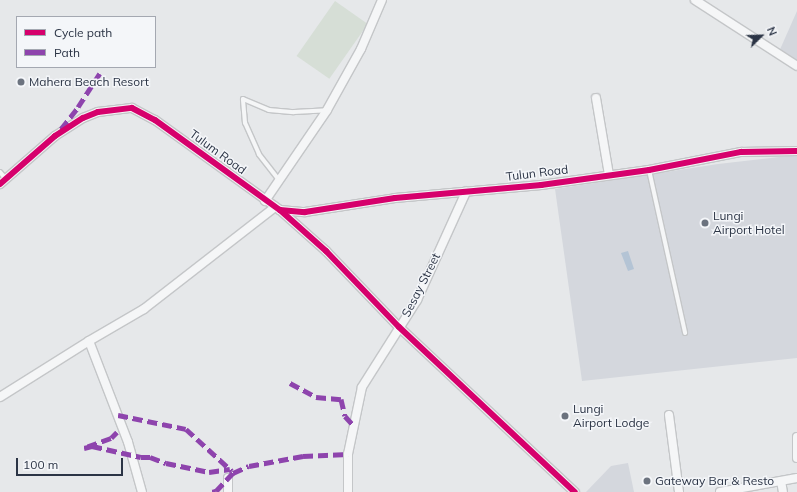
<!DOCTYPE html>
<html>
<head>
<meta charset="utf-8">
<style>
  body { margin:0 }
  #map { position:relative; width:797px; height:492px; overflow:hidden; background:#e6e8ea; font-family:Mulish,sans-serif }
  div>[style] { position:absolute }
  .built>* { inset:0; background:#d4d7dd }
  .green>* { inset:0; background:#d6ded6; transform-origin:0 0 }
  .water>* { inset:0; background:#b4c4d5 }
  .roads { filter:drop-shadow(1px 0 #c4c6c8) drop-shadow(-1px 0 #c4c6c8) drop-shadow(0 1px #c4c6c8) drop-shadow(0 -1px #c4c6c8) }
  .lane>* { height:4px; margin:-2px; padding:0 2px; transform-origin:2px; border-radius:2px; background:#f5f6f7 }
  .street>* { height:8px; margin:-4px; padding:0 4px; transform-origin:4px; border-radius:4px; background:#f5f6f7 }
  .quiet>* { height:5px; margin-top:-2.5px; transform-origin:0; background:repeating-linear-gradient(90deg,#8e44ad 0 10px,transparent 0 15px) }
  .cycleway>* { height:6px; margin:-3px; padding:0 3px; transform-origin:3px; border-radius:3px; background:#d6006c }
  .dots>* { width:11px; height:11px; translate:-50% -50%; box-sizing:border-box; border:2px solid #f4f6f9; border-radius:50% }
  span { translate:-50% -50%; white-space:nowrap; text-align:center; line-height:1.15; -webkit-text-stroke:3px #f4f6f9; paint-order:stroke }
  .poi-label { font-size:12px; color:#2b3445 }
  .left { translate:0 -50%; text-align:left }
  .street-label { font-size:12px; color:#2b3445 }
  .legend { position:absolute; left:16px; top:16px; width:140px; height:52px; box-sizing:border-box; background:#f4f6f9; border:1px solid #a4a8b1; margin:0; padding:5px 7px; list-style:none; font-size:12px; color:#2b3445 }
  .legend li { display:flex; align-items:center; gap:8px; height:20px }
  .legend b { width:20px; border:1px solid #a4a8b1 }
  .north { position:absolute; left:741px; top:16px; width:40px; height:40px; -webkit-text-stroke:3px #f4f6f9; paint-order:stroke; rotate:67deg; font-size:11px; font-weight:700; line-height:16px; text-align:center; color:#2b3445 }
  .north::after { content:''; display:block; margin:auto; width:14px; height:18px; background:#2b3445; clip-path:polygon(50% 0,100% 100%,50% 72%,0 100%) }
  .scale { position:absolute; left:16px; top:458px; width:107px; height:18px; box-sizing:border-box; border:2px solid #2b3445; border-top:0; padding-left:5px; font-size:12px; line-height:14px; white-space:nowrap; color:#2b3445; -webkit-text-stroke:3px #f4f6f9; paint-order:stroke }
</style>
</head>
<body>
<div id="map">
  <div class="built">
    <div style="clip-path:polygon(797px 11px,797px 62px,778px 54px)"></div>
    <div style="clip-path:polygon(797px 155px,797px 358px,582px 381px,555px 189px,718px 164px)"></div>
    <div style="clip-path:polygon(628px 463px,634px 492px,586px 492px,611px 466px)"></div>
  </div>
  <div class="green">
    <div style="left:335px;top:1px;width:40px;height:67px;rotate:35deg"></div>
  </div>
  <div class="water">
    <div style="clip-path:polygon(628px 251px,634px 269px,628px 271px,621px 253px)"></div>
  </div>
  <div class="roads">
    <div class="lane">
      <div style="left:649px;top:170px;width:167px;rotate:77.5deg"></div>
      <div style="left:0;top:172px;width:8px;rotate:50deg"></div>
      <div style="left:279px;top:180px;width:33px;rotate:-128deg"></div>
      <div style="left:259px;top:154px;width:34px;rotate:-114deg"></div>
      <div style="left:245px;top:123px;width:24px;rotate:-95deg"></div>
      <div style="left:243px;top:99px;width:28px;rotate:23deg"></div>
      <div style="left:269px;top:110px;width:25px;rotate:5deg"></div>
      <div style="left:294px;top:112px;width:33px;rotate:-3deg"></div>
    </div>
    <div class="street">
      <div style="left:695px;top:0;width:121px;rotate:32.9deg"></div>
      <div style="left:596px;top:98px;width:78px;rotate:80.4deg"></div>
      <div style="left:0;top:184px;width:73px;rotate:-41.1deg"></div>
      <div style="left:55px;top:136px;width:33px;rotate:-33deg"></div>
      <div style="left:83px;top:118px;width:16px;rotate:-22deg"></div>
      <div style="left:98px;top:112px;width:34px;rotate:-7deg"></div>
      <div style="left:132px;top:108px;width:26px;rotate:28deg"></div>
      <div style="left:155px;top:120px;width:154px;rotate:35.8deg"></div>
      <div style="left:280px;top:210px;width:62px;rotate:41.7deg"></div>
      <div style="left:326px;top:251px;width:105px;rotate:46.2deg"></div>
      <div style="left:399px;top:327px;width:241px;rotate:43.2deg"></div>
      <div style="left:265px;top:201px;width:110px;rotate:-55.7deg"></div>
      <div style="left:327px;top:110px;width:70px;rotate:-60.9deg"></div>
      <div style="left:361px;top:49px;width:53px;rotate:-66.8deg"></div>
      <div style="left:280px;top:210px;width:25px;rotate:5deg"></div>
      <div style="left:305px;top:212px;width:91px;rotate:-8.8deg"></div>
      <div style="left:395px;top:198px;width:147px;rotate:-5.1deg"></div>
      <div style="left:541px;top:185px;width:109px;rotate:-7.9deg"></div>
      <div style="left:649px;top:170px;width:94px;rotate:-11.1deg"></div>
      <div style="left:741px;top:152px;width:56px;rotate:-1deg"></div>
      <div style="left:89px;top:341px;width:108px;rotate:68.9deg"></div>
      <div style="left:128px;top:442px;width:52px;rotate:74.4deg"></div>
      <div style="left:0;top:397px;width:105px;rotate:-32.2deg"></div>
      <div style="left:89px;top:341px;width:64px;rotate:-30.2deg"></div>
      <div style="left:144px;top:309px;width:166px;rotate:-37.9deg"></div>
      <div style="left:669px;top:415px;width:78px;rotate:82.6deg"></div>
      <div style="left:797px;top:437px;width:21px;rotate:90deg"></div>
      <div style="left:781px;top:481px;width:11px;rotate:80deg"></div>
      <div style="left:228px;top:492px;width:14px;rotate:-90deg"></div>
      <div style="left:348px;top:492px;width:38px;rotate:-90deg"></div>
      <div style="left:348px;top:454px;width:68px;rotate:-78.2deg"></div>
      <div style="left:362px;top:387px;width:103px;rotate:-57.7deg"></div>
      <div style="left:417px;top:300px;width:119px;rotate:-65.6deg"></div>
      <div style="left:720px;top:492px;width:78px;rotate:-10.3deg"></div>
    </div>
  </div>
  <div class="quiet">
    <div style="left:61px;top:129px;width:28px;rotate:-52deg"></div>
    <div style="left:78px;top:107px;width:40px;rotate:-57.1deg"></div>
    <div style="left:290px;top:383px;width:30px;rotate:28deg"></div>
    <div style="left:316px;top:397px;width:25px;rotate:5deg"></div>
    <div style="left:341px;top:399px;width:17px;rotate:77deg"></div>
    <div style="left:345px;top:416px;width:13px;rotate:48deg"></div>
    <div style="left:118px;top:415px;width:69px;rotate:11.6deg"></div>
    <div style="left:186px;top:429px;width:62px;rotate:42.4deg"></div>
    <div style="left:117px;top:432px;width:8px;rotate:135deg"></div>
    <div style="left:111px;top:438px;width:29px;rotate:160deg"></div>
    <div style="left:84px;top:448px;width:8px;rotate:-14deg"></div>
    <div style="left:92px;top:446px;width:50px;rotate:12.7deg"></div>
    <div style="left:141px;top:457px;width:9px"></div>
    <div style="left:150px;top:457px;width:17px;rotate:21deg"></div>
    <div style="left:166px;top:463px;width:44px;rotate:11.8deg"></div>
    <div style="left:209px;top:472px;width:21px;rotate:-8deg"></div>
    <div style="left:212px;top:492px;width:4px;rotate:-14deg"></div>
    <div style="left:216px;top:491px;width:25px;rotate:-47deg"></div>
    <div style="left:233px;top:473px;width:17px;rotate:-24deg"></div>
    <div style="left:249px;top:466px;width:55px;rotate:-10.5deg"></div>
    <div style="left:303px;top:456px;width:45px;rotate:-2.5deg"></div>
  </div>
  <div class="cycleway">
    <div style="left:0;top:184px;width:73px;rotate:-41.1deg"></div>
    <div style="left:55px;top:136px;width:33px;rotate:-33deg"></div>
    <div style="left:83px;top:118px;width:16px;rotate:-22deg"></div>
    <div style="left:98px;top:112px;width:34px;rotate:-7deg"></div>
    <div style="left:132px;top:108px;width:26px;rotate:28deg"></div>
    <div style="left:155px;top:120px;width:154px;rotate:35.8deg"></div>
    <div style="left:280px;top:210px;width:62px;rotate:41.7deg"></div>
    <div style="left:326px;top:251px;width:105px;rotate:46.2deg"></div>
    <div style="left:399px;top:327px;width:241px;rotate:43.2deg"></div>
    <div style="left:280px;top:210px;width:25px;rotate:5deg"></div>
    <div style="left:305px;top:212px;width:91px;rotate:-8.8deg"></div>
    <div style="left:395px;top:198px;width:147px;rotate:-5.1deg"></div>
    <div style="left:541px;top:185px;width:109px;rotate:-7.9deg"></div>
    <div style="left:649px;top:170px;width:94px;rotate:-11.1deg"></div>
    <div style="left:741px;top:152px;width:56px;rotate:-1deg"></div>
  </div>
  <div class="dots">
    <div style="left:21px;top:82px;background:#6c737f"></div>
    <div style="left:705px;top:223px;background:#6c737f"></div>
    <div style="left:565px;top:416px;background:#6c737f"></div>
    <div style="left:647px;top:481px;background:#6c737f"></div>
  </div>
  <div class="poi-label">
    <span class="left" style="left:29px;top:82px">Mahera Beach Resort</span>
    <span class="left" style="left:713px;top:223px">Lungi<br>Airport Hotel</span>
    <span class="left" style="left:573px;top:416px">Lungi<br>Airport Lodge</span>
    <span class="left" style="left:655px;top:481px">Gateway Bar &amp; Resto</span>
  </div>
  <div class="street-label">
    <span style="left:218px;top:152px;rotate:36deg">Tulum Road</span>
    <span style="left:537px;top:173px;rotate:-7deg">Tulun Road</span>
    <span style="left:421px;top:285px;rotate:-63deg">Sesay Street</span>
  </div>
  <ul class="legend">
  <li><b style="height:5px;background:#d6006c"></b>Cycle path</li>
  <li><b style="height:5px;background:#8e44ad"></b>Path</li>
  </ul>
  <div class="north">N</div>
  <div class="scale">100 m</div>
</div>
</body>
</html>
